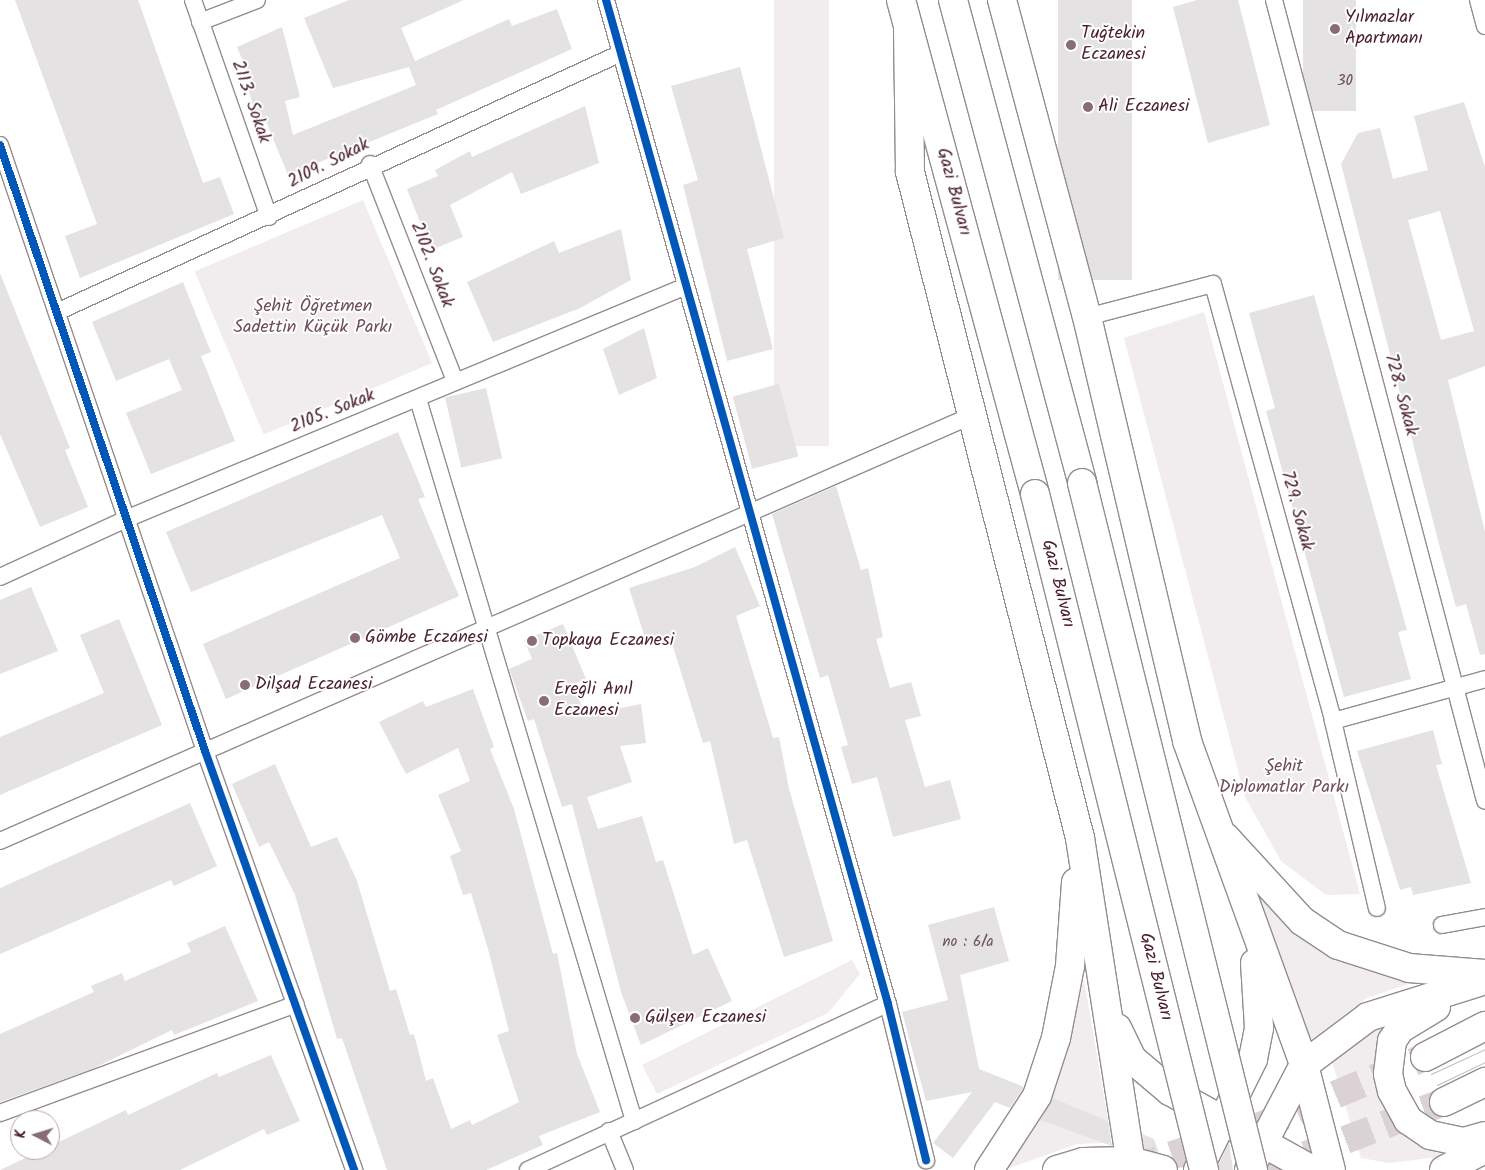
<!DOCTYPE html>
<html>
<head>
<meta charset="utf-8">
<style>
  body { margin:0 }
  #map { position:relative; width:1485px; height:1170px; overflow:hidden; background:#fff; font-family:Kalam,sans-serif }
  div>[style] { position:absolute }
  .built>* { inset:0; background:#f1edee; transform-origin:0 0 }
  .building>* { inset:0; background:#e4e2e3; transform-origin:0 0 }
  .round { border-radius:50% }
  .trunk-tunnel>* { height:28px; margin-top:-14px; transform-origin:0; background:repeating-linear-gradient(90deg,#dbd2d5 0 28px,transparent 0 42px) }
  .roads { filter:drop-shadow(1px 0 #948c8e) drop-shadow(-1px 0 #948c8e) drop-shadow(0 1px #948c8e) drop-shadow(0 -1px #948c8e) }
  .minor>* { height:16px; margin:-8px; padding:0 8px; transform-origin:8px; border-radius:8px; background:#fff }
  .trunk>* { height:28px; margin:-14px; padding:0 14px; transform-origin:14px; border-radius:14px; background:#fff }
  .tram>* { height:1px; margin:-0.5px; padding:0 0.5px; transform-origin:0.5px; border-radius:0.5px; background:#bdb8b9 }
  .bridges { filter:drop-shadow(1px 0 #948c8e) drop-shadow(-1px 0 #948c8e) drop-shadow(0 1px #948c8e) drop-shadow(0 -1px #948c8e) }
  .trunk-bridge>* { height:28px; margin:-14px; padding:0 14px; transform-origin:14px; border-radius:14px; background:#fff }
  .cycleway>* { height:8px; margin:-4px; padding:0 4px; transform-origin:4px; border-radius:4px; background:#0057b8 }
  .dots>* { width:14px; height:14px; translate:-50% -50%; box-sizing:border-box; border:2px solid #fff; border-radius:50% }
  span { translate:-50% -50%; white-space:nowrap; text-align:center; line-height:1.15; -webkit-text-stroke:4px #fff; paint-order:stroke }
  .number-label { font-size:15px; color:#705059 }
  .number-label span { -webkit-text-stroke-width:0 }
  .poi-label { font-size:18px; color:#4a1f2b }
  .left { translate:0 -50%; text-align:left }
  .street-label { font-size:18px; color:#4a1f2b }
  .park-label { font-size:18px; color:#714f58 }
  .north { position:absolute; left:10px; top:1110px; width:50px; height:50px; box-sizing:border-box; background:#fff; border:1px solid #b7a5aa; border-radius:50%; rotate:275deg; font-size:14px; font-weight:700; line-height:20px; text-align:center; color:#4a1f2b }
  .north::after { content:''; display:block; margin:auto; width:18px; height:22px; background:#896d75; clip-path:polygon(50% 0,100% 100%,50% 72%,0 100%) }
</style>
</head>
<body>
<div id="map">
  <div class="built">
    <div style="left:774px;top:0;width:55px;height:446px"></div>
    <div style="left:363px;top:200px;width:177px;height:183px;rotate:67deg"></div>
    <div style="clip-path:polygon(1204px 312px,1360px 894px,1326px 895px,1281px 861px,1245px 797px,1124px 338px)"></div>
    <div style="clip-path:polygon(1258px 897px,1292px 928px,1421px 980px,1367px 998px,1313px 1039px,1303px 1035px)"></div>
    <div style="clip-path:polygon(852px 960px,860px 974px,828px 1013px,657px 1094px,642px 1065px)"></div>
    <div style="clip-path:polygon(1084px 979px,1108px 1120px,1105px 1143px,1077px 1144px,1004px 1170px,1061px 1062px)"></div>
    <div style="clip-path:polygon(1392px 1022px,1397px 1127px,1427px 1149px,1447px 1156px,1389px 1163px,1361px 1158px,1331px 1058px,1369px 1031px)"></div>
  </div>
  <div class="building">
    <div style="clip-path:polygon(15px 0,138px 0,203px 183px,220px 177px,234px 214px,80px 278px,65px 236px,97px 224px)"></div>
    <div style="clip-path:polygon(349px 0,464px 0,401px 28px,415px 61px,509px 19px,512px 26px,557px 9px,572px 49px,436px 110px,438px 114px,288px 175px,265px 119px,257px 121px,247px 84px,252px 83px,237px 47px,282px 27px,300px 97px,285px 101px,293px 135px,416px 85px,409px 67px,333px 88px,304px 18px)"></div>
    <div style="left:1058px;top:0;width:74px;height:280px"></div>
    <div style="clip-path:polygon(1197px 0,1238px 0,1270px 125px,1208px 143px,1173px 7px)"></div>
    <div style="left:1303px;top:0;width:53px;height:111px"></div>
    <div style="clip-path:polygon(740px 67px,784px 238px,747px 249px,773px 349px,727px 361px,683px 185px,698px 180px,671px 86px)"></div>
    <div style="clip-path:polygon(evenodd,1464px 102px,1485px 167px,1485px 366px,1448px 380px,1485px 532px,1485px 654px,1480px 655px,1466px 604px,1456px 607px,1441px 552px,1341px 164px,1358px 133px,1380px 128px,1393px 179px,1428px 170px,1414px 116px,1464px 102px,1440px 211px,1474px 331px,1441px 340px,1408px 220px,1440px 211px)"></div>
    <div style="clip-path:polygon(585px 106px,599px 163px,521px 194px,512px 172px,450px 205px,463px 237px,431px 250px,407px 189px,438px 176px,435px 170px,470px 151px,472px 157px)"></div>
    <div style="clip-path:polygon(621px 229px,631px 280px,580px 308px,493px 342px,467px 282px,554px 241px,559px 253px)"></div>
    <div style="clip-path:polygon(0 273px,70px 448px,65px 450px,88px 507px,40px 527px,0 434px)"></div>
    <div style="clip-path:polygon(183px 282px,211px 352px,201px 356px,235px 441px,151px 474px,126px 413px,182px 390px,169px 359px,116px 381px,92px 322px)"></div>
    <div style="clip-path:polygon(1314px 295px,1407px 630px,1398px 632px,1411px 679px,1344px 697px,1266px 411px,1275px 408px,1249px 313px)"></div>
    <div style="clip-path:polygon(644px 328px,657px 378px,619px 395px,603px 349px)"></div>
    <div style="left:779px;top:384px;width:75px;height:48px;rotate:75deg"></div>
    <div style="left:486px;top:388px;width:72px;height:42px;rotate:77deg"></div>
    <div style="clip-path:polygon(398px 432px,425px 497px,418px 499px,459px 596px,226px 699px,203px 644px,400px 558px,382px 515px,191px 592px,166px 532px)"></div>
    <div style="clip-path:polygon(836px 486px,861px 570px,868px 568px,883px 637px,876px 639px,890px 688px,911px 682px,921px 716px,905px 720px,925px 787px,950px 780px,961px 819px,893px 837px,877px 777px,852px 784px,841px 747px,848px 745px,828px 675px,820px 678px,772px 514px)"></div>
    <div style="clip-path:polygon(735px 547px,760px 606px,736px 616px,773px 738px,779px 737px,789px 789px,833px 941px,784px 957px,747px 840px,734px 844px,710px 741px,703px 743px,670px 637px,647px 644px,629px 588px,695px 567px)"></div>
    <div style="clip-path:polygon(31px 587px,58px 651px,0 674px,0 600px)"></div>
    <div style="clip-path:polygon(119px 619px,162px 725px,0 795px,0 737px,104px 693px,80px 635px)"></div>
    <div style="clip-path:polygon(563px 624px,586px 679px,573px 684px,585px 715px,641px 704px,646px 743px,620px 746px,632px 782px,587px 797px,598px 829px,642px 816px,656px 862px,663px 860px,693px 955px,708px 948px,732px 1001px,641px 1045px,621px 992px,572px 804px,562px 807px,534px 719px,528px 721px,509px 669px,532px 659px,524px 640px)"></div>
    <div style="clip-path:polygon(473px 689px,494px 747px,490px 749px,514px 809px,553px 954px,557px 953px,577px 1054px,600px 1112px,539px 1136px,543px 1145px,486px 1170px,387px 1170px,342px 1038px,337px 1039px,295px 895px,269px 842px,259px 847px,232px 784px,275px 764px,311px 847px,337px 837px,357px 881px,390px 991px,396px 989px,410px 1035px,414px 1034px,426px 1081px,433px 1078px,451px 1129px,470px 1120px,472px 1125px,519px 1102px,497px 1035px,509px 1031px,488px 949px,471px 893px,463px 895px,450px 856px,461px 851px,438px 795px,470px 781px,458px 748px,406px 774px,379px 722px,423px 701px,426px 707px)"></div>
    <div style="clip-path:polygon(1433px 730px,1442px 764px,1436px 765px,1471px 883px,1413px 895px,1411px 887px,1400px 890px,1357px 751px)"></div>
    <div style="clip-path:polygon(190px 803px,217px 866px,174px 886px,171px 880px,0 954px,0 888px)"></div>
    <div style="clip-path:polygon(994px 907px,1009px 961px,960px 975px,979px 1069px,1024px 1087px,1010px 1108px,995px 1102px,953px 1158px,933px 1143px,972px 1092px,926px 1101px,902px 1012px,948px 1000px,928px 925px)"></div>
    <div style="clip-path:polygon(225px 926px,258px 1001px,174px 1035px,172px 1030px,92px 1069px,0 1102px,0 1034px,94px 992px,91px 986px,122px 973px,125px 981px,191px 952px,187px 943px)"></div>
    <div style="clip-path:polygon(271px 1055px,300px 1121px,267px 1135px,264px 1129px,180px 1170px,0 1170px,126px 1110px,128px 1115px,217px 1073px,219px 1077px)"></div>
    <div style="clip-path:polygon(1053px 1098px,1108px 1121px,1112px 1146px,1040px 1120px)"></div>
    <div style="clip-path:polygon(1142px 1134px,1154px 1139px,1159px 1153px,1144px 1149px)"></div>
    <div style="clip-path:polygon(1229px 1142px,1233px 1170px,1219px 1170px,1219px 1164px)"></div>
    <div class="round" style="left:1176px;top:1158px;width:10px;height:10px"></div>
  </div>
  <div class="trunk-tunnel">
    <div style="left:1258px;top:1127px;width:181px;rotate:-22.7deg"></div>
    <div style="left:1132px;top:1169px;width:92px;rotate:-19deg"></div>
    <div style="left:1267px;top:1170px;width:190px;rotate:-21deg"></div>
  </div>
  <div class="roads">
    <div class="minor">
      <div style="left:193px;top:0;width:230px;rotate:70.7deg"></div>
      <div style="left:606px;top:0;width:1043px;rotate:74.31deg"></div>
      <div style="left:888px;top:1004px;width:161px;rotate:76.3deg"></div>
      <div style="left:1274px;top:0;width:828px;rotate:75.24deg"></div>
      <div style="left:1478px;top:0;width:27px;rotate:75deg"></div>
      <div style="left:200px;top:22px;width:61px;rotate:-21.1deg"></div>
      <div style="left:0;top:145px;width:640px;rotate:71.31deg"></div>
      <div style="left:205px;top:751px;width:445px;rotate:70.4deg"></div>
      <div style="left:370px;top:164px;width:233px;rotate:68.6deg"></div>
      <div style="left:57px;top:312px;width:618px;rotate:-24.66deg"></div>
      <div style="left:1087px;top:317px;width:130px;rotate:-14.7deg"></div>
      <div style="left:1213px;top:284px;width:453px;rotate:74.6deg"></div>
      <div style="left:1333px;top:721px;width:158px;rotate:-15.4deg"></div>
      <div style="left:418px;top:399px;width:754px;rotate:73.34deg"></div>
      <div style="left:0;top:577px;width:139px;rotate:-24.7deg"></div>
      <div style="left:126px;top:519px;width:604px;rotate:-22.58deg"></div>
      <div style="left:1333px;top:721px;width:192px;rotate:76.8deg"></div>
      <div style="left:0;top:841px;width:1060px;rotate:-23.64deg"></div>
      <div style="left:1442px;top:925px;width:44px;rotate:-10.5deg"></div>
      <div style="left:0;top:1113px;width:315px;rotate:-20.2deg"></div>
      <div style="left:609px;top:1131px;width:42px;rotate:67.7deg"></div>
      <div style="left:528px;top:1170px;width:396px;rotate:-24.8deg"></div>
    </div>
    <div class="trunk">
      <div style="left:901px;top:0;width:512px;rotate:74.82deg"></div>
      <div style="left:953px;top:0;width:500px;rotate:75deg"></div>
      <div style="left:1002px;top:0;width:328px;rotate:75deg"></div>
      <div style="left:1087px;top:317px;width:436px;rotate:76.7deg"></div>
      <div style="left:1187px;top:741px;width:344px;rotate:70.1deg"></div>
      <div style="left:1304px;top:1065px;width:108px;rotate:75.6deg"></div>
      <div style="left:908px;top:28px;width:144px;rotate:89.2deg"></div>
      <div style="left:910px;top:172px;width:687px;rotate:75.68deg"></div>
      <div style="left:1080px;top:838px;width:336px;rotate:81.1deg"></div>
      <div style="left:1225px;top:837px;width:114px;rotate:47.5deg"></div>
      <div style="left:1302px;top:921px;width:43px;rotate:33.7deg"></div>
      <div style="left:1338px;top:945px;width:75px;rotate:17.9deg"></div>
      <div style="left:1409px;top:968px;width:76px;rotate:4.5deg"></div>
      <div style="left:1436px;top:1007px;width:42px;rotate:148.6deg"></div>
      <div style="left:1400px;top:1029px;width:14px;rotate:124deg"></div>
      <div style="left:1392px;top:1041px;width:33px;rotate:97deg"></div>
      <div style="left:1388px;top:1074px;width:17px;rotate:77deg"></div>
      <div style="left:1392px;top:1091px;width:33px;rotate:61deg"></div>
      <div style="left:1408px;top:1120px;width:27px;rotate:34deg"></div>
      <div style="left:1430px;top:1135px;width:35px;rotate:12deg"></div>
      <div style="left:1464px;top:1142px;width:22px;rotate:-16deg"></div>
      <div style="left:1117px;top:1028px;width:34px;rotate:64deg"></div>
      <div style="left:1132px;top:1059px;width:50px;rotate:40.1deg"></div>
      <div style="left:1170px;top:1091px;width:162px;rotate:29.1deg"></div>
      <div style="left:1425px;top:1057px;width:68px;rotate:-27.3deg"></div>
      <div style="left:1444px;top:1102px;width:46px;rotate:-26deg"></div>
      <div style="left:989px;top:1170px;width:88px;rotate:-57deg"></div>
      <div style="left:1037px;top:1096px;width:61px;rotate:-71.9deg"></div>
      <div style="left:1056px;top:1038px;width:73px;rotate:-79deg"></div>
      <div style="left:1070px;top:966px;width:84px;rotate:-85.9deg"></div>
      <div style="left:1057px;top:1170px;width:27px;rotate:-17deg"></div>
      <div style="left:1083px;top:1162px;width:47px;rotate:-1.2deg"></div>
      <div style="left:1130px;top:1161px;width:34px;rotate:15deg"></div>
      <div style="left:1198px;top:1170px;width:124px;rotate:-63.6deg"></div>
      <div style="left:1253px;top:1059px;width:32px;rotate:-79deg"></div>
      <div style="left:1259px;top:1028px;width:65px;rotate:-93.5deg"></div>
      <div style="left:1249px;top:1170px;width:119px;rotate:-62.4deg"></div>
      <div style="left:1304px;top:1065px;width:80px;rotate:-36.9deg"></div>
      <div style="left:1368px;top:1017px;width:116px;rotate:-17.5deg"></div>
      <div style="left:1444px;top:1170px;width:46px;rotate:-27.1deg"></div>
    </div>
  </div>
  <div class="tram">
    <div style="left:1431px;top:1074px;width:60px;rotate:-24.8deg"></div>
    <div style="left:1437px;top:1085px;width:53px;rotate:-25.6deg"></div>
  </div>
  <div class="bridges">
    <div class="trunk-bridge">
      <div style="left:1082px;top:483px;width:708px;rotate:76.02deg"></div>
      <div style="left:1035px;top:494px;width:697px;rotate:75.96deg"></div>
    </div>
  </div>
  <div class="cycleway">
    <div style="left:606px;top:0;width:1043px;rotate:74.31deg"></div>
    <div style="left:888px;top:1004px;width:161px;rotate:76.3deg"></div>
    <div style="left:0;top:145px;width:640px;rotate:71.31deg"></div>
    <div style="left:205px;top:751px;width:445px;rotate:70.4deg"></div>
  </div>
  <div class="dots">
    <div style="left:1335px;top:29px;background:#896d75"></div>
    <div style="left:1071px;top:45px;background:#896d75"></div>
    <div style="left:1088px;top:107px;background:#896d75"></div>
    <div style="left:355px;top:638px;background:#896d75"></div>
    <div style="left:532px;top:641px;background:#896d75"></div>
    <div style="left:245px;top:685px;background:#896d75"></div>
    <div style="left:544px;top:701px;background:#896d75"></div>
    <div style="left:635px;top:1018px;background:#896d75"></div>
  </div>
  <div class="number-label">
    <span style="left:1345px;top:82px">30</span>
    <span style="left:968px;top:943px">no : 6/a</span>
  </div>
  <div class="poi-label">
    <span class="left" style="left:1345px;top:29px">Yılmazlar<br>Apartmanı</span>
    <span class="left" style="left:1081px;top:45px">Tuğtekin<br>Eczanesi</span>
    <span class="left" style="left:1098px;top:107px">Ali Eczanesi</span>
    <span class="left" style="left:365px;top:638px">Gömbe Eczanesi</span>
    <span class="left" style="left:542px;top:641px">Topkaya Eczanesi</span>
    <span class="left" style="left:255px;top:685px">Dilşad Eczanesi</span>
    <span class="left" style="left:554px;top:701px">Ereğli Anıl<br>Eczanesi</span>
    <span class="left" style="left:645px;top:1018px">Gülşen Eczanesi</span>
  </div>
  <div class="street-label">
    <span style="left:250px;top:102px;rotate:71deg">2113. Sokak</span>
    <span style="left:329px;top:164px;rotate:-27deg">2109. Sokak</span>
    <span style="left:953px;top:192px;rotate:75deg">Gazi Bulvarı</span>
    <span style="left:431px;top:265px;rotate:69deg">2102. Sokak</span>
    <span style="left:1400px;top:395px;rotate:75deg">728. Sokak</span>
    <span style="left:333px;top:412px;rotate:-22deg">2105. Sokak</span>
    <span style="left:1296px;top:511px;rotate:75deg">729. Sokak</span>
    <span style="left:1057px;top:584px;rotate:76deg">Gazi Bulvarı</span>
    <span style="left:1155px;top:977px;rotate:76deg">Gazi Bulvarı</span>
  </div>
  <div class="park-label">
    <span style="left:313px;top:318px">Şehit Öğretmen<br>Sadettin Küçük Parkı</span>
    <span style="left:1284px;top:778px">Şehit<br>Diplomatlar Parkı</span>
  </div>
  <div class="north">K</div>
</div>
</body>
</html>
